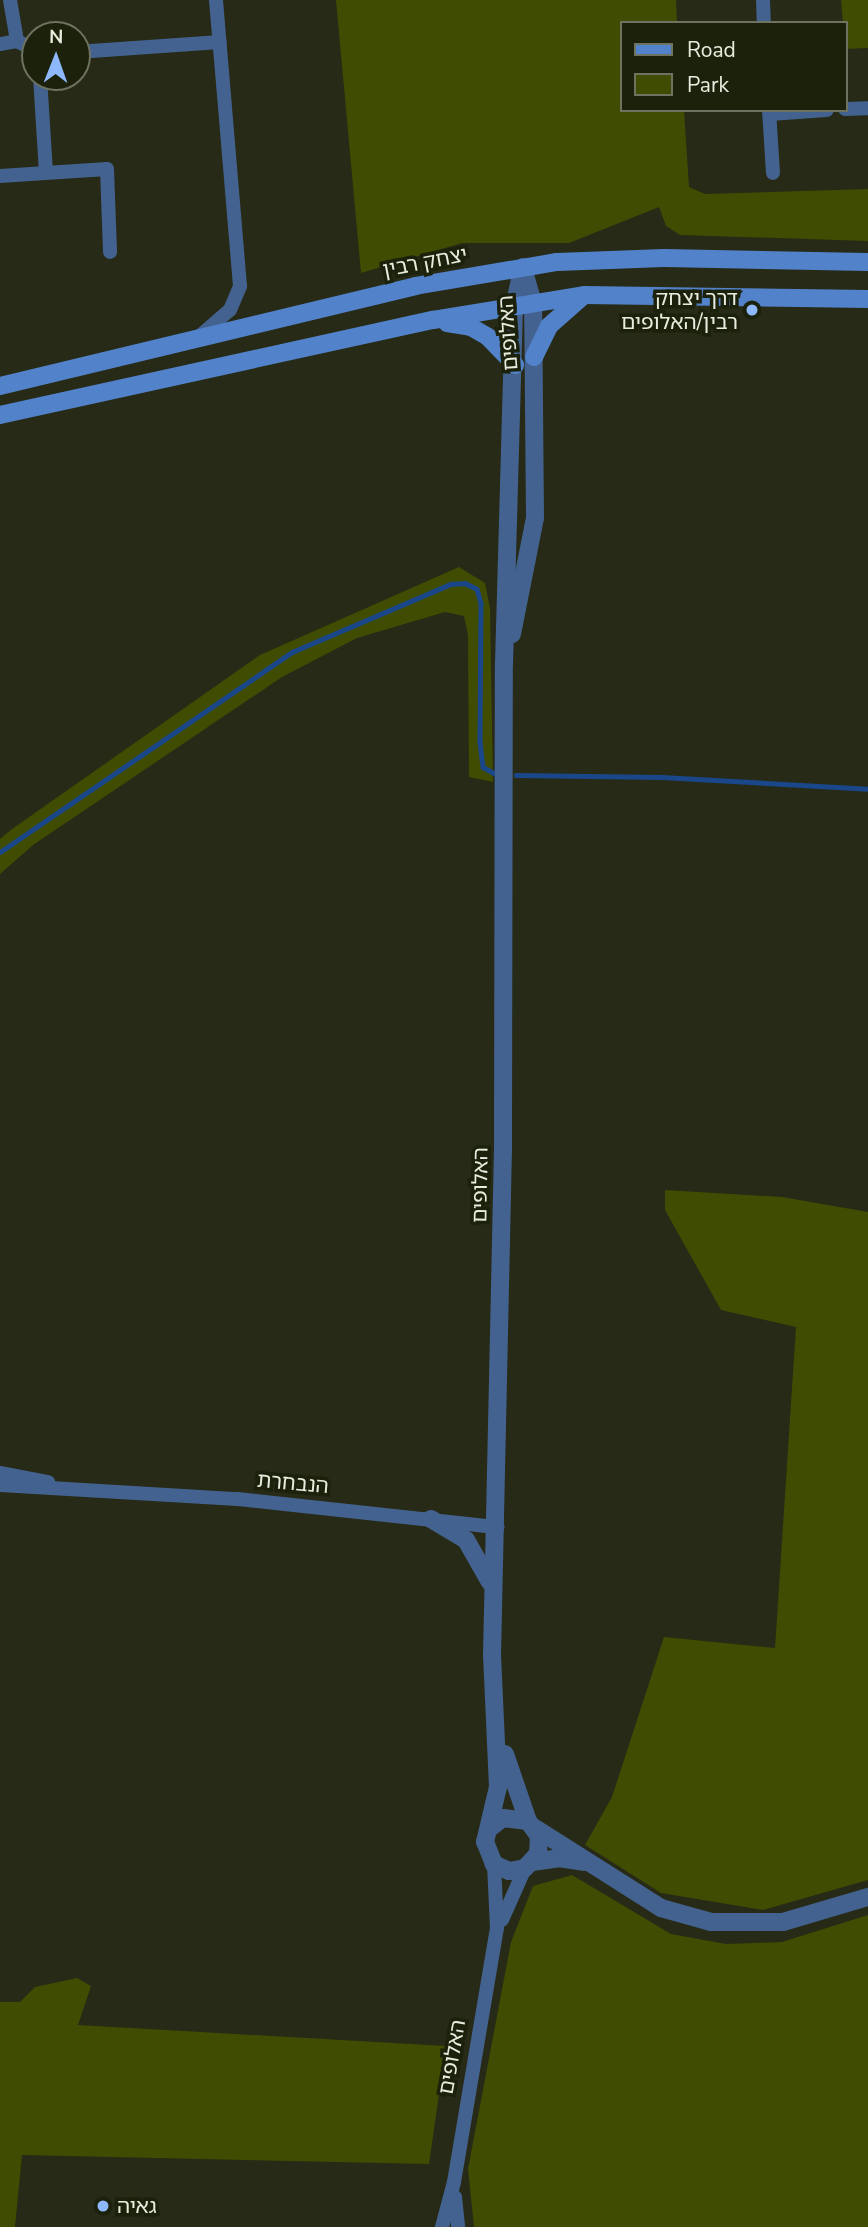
<!DOCTYPE html>
<html>
<head>
<meta charset="utf-8">
<style>
  body { margin:0 }
  #map { position:relative; width:868px; height:2227px; overflow:hidden; background:#262a16; font-family:"Nunito Sans","Noto Sans Hebrew",sans-serif }
  div>[style] { position:absolute }
  .green>* { inset:0; background:#404c02 }
  .stream>* { height:4.5px; margin:-2.25px; padding:0 2.25px; transform-origin:2.25px; border-radius:2.25px; background:#1a4789 }
  .minor>* { height:14px; margin:-7px; padding:0 7px; transform-origin:7px; border-radius:7px; background:#44628f }
  .tertiary>* { height:18px; margin:-9px; padding:0 9px; transform-origin:9px; border-radius:9px; background:#44628f }
  .secondary>* { height:18px; margin:-9px; padding:0 9px; transform-origin:9px; border-radius:9px; background:#5282ca }
  .dots>* { width:19px; height:19px; translate:-50% -50%; box-sizing:border-box; border:4px solid #1c210c; border-radius:50% }
  span { translate:-50% -50%; white-space:nowrap; text-align:center; line-height:1.15; -webkit-text-stroke:7px #1c210c; paint-order:stroke }
  .street-label { font-size:21px; color:#e8ecde }
  .poi-label { font-size:21px; color:#e8ecde }
  .right { translate:-100% -50%; text-align:right }
  .left { translate:0 -50%; text-align:left }
  .legend { position:absolute; left:620px; top:21px; width:228px; height:91px; box-sizing:border-box; background:#1c210c; border:2px solid #6e7260; margin:0; padding:9px 12px; list-style:none; font-size:21px; color:#e8ecde }
  .legend li { display:flex; align-items:center; gap:14px; height:35px }
  .legend b { width:35px; border:2px solid #6e7260 }
  .north { position:absolute; left:21px; top:21px; width:70px; height:70px; box-sizing:border-box; background:#1c210c; border:2px solid #6e7260; border-radius:50%; rotate:1deg; font-size:19px; font-weight:700; line-height:28px; text-align:center; color:#e8ecde }
  .north::after { content:''; display:block; margin:auto; width:24px; height:32px; background:#8db9fc; clip-path:polygon(50% 0,100% 100%,50% 72%,0 100%) }
</style>
</head>
<body>
<div id="map">
  <div class="green">
    <div style="clip-path:polygon(336px 0,676px 0,677px 23px,621px 23px,621px 110px,684px 110px,689px 187px,705px 194px,868px 189px,868px 241px,680px 235px,666px 226px,659px 207px,569px 243px,462px 243px,361px 273px)"></div>
    <div style="clip-path:polygon(841px 0,868px 0,868px 48px,845px 49px)"></div>
    <div style="clip-path:polygon(459px 567px,485px 583px,490px 608px,493px 782px,469px 777px,468px 635px,464px 616px,445px 612px,357px 638px,282px 677px,33px 845px,0 874px,0 839px,12px 829px,260px 655px)"></div>
    <div style="clip-path:polygon(665px 1190px,782px 1197px,868px 1212px,868px 1880px,763px 1910px,661px 1893px,585px 1845px,612px 1797px,664px 1637px,775px 1648px,796px 1327px,721px 1310px,665px 1210px)"></div>
    <div style="clip-path:polygon(572px 1875px,671px 1934px,726px 1944px,782px 1942px,868px 1915px,868px 2227px,474px 2227px,468px 2169px,511px 1942px,533px 1886px)"></div>
    <div style="clip-path:polygon(77px 1978px,91px 1986px,78px 2025px,446px 2046px,429px 2164px,22px 2155px,15px 2227px,0 2227px,0 2002px,20px 2002px,35px 1987px)"></div>
  </div>
  <div class="stream">
    <div style="left:516px;top:775px;width:146px;rotate:0.8deg"></div>
    <div style="left:662px;top:777px;width:206px;rotate:3.3deg"></div>
    <div style="left:0;top:852px;width:354px;rotate:-34.4deg"></div>
    <div style="left:292px;top:652px;width:173px;rotate:-23.2deg"></div>
    <div style="left:451px;top:584px;width:14px;rotate:-4deg"></div>
    <div style="left:465px;top:583px;width:13px;rotate:27deg"></div>
    <div style="left:477px;top:589px;width:15px;rotate:74deg"></div>
    <div style="left:481px;top:603px;width:139px;rotate:90.4deg"></div>
    <div style="left:480px;top:742px;width:25px;rotate:83deg"></div>
    <div style="left:483px;top:767px;width:13px;rotate:29deg"></div>
  </div>
  <div class="minor">
    <div style="left:10px;top:0;width:42px;rotate:80.3deg"></div>
    <div style="left:763px;top:0;width:23px;rotate:88deg"></div>
    <div style="left:0;top:44px;width:17px;rotate:-10deg"></div>
    <div style="left:17px;top:41px;width:20px;rotate:27deg"></div>
    <div style="left:77px;top:52px;width:143px;rotate:-4deg"></div>
    <div style="left:40px;top:77px;width:95px;rotate:86.4deg"></div>
    <div style="left:845px;top:109px;width:23px;rotate:-2deg"></div>
    <div style="left:769px;top:110px;width:63px;rotate:86.4deg"></div>
    <div style="left:770px;top:114px;width:57px;rotate:-4deg"></div>
    <div style="left:0;top:176px;width:107px;rotate:-3.7deg"></div>
    <div style="left:107px;top:169px;width:83px;rotate:87.9deg"></div>
    <div style="left:201px;top:335px;width:38px;rotate:-41deg"></div>
    <div style="left:230px;top:310px;width:26px;rotate:-67deg"></div>
    <div style="left:240px;top:286px;width:287px;rotate:-94.8deg"></div>
    <div style="left:0;top:1473px;width:49px;rotate:10.6deg"></div>
    <div style="left:0;top:1485px;width:238px;rotate:3.4deg"></div>
    <div style="left:238px;top:1499px;width:261px;rotate:6.2deg"></div>
    <div style="left:502px;top:1920px;width:57px;rotate:-66.1deg"></div>
    <div style="left:455px;top:2197px;width:30px;rotate:84deg"></div>
    <div style="left:442px;top:2227px;width:47px;rotate:-75.1deg"></div>
    <div style="left:454px;top:2182px;width:258px;rotate:-80.4deg"></div>
    <div style="left:497px;top:1928px;width:64px;rotate:-92.7deg"></div>
  </div>
  <div class="tertiary">
    <div style="left:512px;top:634px;width:118px;rotate:-78.8deg"></div>
    <div style="left:535px;top:518px;width:215px;rotate:-90.5deg"></div>
    <div style="left:533px;top:303px;width:33px;rotate:-106deg"></div>
    <div style="left:431px;top:1519px;width:41px;rotate:31deg"></div>
    <div style="left:466px;top:1540px;width:48px;rotate:60.3deg"></div>
    <div style="left:505px;top:1754px;width:71px;rotate:71.1deg"></div>
    <div style="left:490px;top:1828px;width:16px;rotate:-38deg"></div>
    <div style="left:503px;top:1818px;width:25px;rotate:7deg"></div>
    <div style="left:528px;top:1821px;width:19px;rotate:54deg"></div>
    <div style="left:539px;top:1836px;width:18px;rotate:93deg"></div>
    <div style="left:538px;top:1854px;width:19px;rotate:133deg"></div>
    <div style="left:525px;top:1868px;width:16px;rotate:169deg"></div>
    <div style="left:509px;top:1871px;width:17px;rotate:-155deg"></div>
    <div style="left:494px;top:1864px;width:24px;rotate:-112deg"></div>
    <div style="left:485px;top:1842px;width:57px;rotate:-76.7deg"></div>
    <div style="left:498px;top:1787px;width:131px;rotate:-92.6deg"></div>
    <div style="left:492px;top:1656px;width:509px;rotate:-88.76deg"></div>
    <div style="left:503px;top:1147px;width:483px;rotate:-89.9deg"></div>
    <div style="left:504px;top:664px;width:358px;rotate:-88.4deg"></div>
    <div style="left:514px;top:306px;width:40px;rotate:-77deg"></div>
    <div style="left:535px;top:1828px;width:149px;rotate:32.4deg"></div>
    <div style="left:661px;top:1908px;width:52px;rotate:15.6deg"></div>
    <div style="left:711px;top:1922px;width:72px"></div>
    <div style="left:783px;top:1922px;width:89px;rotate:-16.4deg"></div>
    <div style="left:532px;top:1862px;width:27px;rotate:-8deg"></div>
    <div style="left:559px;top:1858px;width:25px;rotate:9deg"></div>
  </div>
  <div class="secondary">
    <div style="left:447px;top:323px;width:24px;rotate:9deg"></div>
    <div style="left:471px;top:327px;width:20px;rotate:30deg"></div>
    <div style="left:488px;top:337px;width:39px;rotate:46deg"></div>
    <div style="left:534px;top:357px;width:34px;rotate:-64deg"></div>
    <div style="left:549px;top:326px;width:45px;rotate:-41.4deg"></div>
    <div style="left:0;top:386px;width:427px;rotate:-13.5deg"></div>
    <div style="left:415px;top:286px;width:144px;rotate:-9.6deg"></div>
    <div style="left:557px;top:262px;width:107px;rotate:-2.1deg"></div>
    <div style="left:664px;top:258px;width:204px;rotate:1.1deg"></div>
    <div style="left:0;top:415px;width:443px;rotate:-12.4deg"></div>
    <div style="left:433px;top:320px;width:153px;rotate:-9.4deg"></div>
    <div style="left:584px;top:295px;width:284px;rotate:0.8deg"></div>
  </div>
  <div class="dots">
    <div style="left:752px;top:310px;background:#8db9fc"></div>
    <div style="left:103px;top:2206px;background:#8db9fc"></div>
  </div>
  <div class="street-label">
    <span style="left:425px;top:262px;rotate:-11deg">יצחק רבין</span>
    <span style="left:508px;top:333px;rotate:-94deg">האלופים</span>
    <span style="left:480px;top:1185px;rotate:-89deg">האלופים</span>
    <span style="left:293px;top:1483px;rotate:5deg">הנבחרת</span>
    <span style="left:452px;top:2057px;rotate:-80deg">האלופים</span>
  </div>
  <div class="poi-label">
    <span class="right" style="left:738px;top:310px">דרך יצחק<br>רבין/האלופים</span>
    <span class="left" style="left:117px;top:2206px">גאיה</span>
  </div>
  <ul class="legend">
  <li><b style="height:9px;background:#5282ca"></b>Road</li>
  <li><b style="height:19px;background:#404c02"></b>Park</li>
  </ul>
  <div class="north">N</div>
</div>
</body>
</html>
